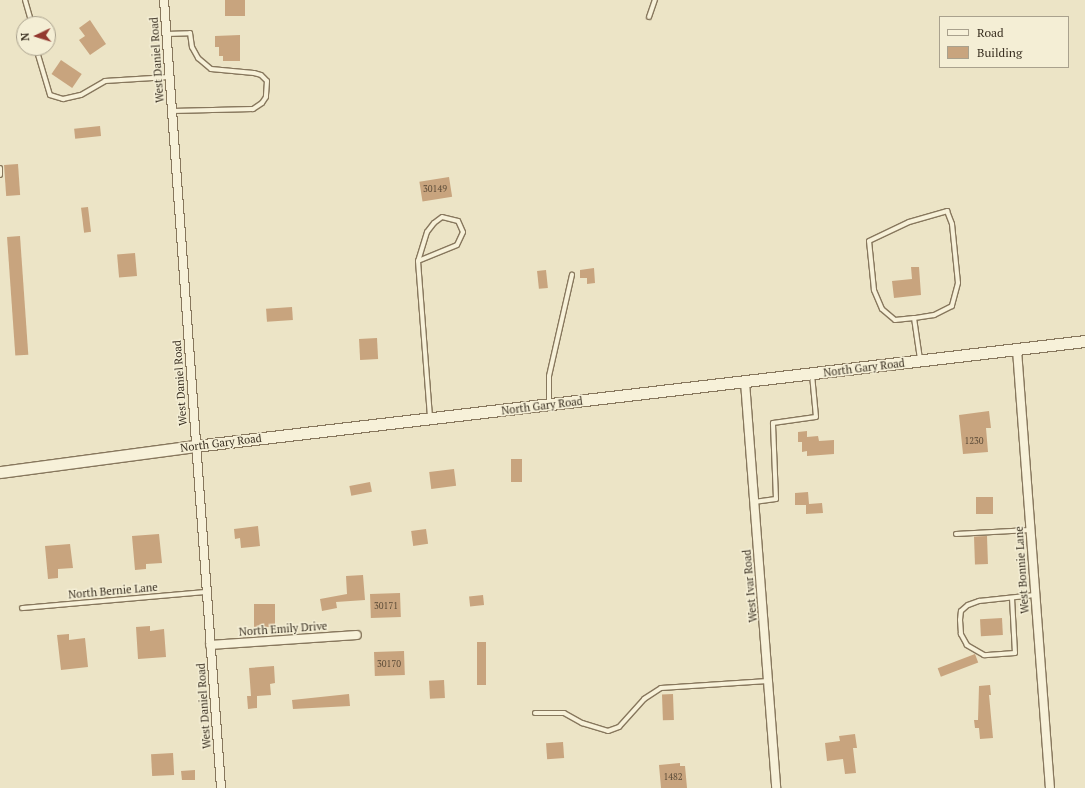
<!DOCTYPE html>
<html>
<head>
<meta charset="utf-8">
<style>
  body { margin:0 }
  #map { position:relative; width:1085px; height:788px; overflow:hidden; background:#ece4c6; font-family:"PT Serif",serif }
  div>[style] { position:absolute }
  .building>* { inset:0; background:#c8a47e; transform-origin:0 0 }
  .roads { filter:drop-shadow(1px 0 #87775d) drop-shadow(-1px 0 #87775d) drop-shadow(0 1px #87775d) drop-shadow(0 -1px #87775d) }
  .service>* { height:4px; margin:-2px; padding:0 2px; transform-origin:2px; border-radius:2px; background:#f7f1d9 }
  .minor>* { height:8px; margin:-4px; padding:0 4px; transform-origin:4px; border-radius:4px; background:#f7f1d9 }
  .tertiary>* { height:11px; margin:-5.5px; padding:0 5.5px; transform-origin:5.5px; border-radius:5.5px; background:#f7f1d9 }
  span { translate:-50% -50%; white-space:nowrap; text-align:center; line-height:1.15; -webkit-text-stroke:3px #f4eed5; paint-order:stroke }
  .number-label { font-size:9px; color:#5c4c38 }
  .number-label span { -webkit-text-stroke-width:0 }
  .street-label { font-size:11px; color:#382e20 }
  .legend { position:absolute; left:939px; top:16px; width:130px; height:52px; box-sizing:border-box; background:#f4eed5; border:1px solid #a9a18d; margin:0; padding:5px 7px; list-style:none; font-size:12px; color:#382e20 }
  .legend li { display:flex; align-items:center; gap:8px; height:20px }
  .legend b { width:20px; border:1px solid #a9a18d }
  .north { position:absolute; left:16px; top:16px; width:40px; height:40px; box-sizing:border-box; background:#f4eed5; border:1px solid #a9a18d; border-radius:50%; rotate:266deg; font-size:11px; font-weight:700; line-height:16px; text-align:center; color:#382e20 }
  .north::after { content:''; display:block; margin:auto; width:14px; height:18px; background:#93382f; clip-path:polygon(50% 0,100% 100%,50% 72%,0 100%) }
</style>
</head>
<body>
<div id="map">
  <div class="building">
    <div style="left:225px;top:0;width:20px;height:16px"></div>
    <div style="clip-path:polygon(90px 20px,106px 44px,90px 55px,79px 40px,85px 36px,79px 28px)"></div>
    <div style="clip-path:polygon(240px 35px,240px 61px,223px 61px,223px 56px,219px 56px,219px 47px,215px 47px,215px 36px)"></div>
    <div style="left:61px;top:60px;width:25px;height:17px;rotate:34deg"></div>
    <div style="left:100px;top:126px;width:10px;height:26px;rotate:84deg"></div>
    <div style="left:18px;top:164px;width:31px;height:14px;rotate:86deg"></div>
    <div style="left:449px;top:177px;width:20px;height:30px;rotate:81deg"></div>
    <div style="left:88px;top:207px;width:25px;height:7px;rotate:83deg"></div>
    <div style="left:20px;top:236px;width:119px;height:13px;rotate:86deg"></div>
    <div style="left:135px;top:253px;width:23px;height:18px;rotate:85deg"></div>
    <div style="clip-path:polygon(911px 267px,919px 267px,921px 295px,894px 298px,892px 281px,912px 279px)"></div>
    <div style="clip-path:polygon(594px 268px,595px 283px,587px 284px,587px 278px,580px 278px,580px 270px)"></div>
    <div style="left:546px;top:270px;width:18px;height:9px;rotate:84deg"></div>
    <div style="left:292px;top:307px;width:13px;height:26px;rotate:86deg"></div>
    <div style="left:377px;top:338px;width:21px;height:18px;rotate:87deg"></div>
    <div style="clip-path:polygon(989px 411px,991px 428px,986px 428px,988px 452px,963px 454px,959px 415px)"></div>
    <div style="clip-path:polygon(807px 431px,807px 437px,818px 436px,819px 441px,834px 440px,834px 454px,807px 456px,807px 451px,802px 452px,802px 442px,798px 442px,798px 432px)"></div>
    <div style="left:511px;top:459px;width:11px;height:23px"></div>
    <div style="left:454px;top:469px;width:17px;height:25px;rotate:83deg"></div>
    <div style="left:370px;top:482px;width:10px;height:21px;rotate:79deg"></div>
    <div style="clip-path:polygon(808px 492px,809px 504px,822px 503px,823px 513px,806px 514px,806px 505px,795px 505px,795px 493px)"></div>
    <div style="left:976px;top:497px;width:17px;height:17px"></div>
    <div style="clip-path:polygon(258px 526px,260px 546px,241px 548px,240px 538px,235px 539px,234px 529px)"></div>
    <div style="left:426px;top:529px;width:15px;height:15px;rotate:82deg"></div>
    <div style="clip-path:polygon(159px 534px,162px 563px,146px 564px,146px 569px,135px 570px,132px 536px)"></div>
    <div style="left:987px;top:536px;width:28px;height:13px;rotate:88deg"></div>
    <div style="clip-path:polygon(70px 544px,73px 568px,58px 569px,58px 578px,48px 579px,45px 546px)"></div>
    <div style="clip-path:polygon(363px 575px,365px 600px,336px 602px,337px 608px,322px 611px,320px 599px,347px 594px,346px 576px)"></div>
    <div style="left:400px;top:593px;width:24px;height:30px;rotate:88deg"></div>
    <div style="left:483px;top:595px;width:10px;height:14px;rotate:84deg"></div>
    <div style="left:275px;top:604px;width:23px;height:21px;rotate:90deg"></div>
    <div style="left:1002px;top:618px;width:17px;height:22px;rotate:87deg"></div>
    <div style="clip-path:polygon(150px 626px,150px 631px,164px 629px,166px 657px,138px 659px,136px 627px)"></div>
    <div style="clip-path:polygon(69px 634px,69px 640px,85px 638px,88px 667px,61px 670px,57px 635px)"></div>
    <div style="left:477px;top:642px;width:9px;height:43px"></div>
    <div style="left:404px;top:651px;width:24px;height:30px;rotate:88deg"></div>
    <div style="left:975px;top:654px;width:9px;height:40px;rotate:69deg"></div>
    <div style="clip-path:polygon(274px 666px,275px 683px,270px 684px,271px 695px,257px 696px,257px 708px,248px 709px,247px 696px,251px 696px,249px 668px)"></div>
    <div style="left:444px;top:680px;width:18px;height:15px;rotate:87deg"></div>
    <div style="clip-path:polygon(990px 685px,991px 695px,989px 695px,993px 738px,980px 739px,979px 728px,975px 728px,974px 720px,978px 720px,979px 686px)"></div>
    <div style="clip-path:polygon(349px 694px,350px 706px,293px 709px,292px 700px)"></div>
    <div style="left:673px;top:694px;width:26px;height:11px;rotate:88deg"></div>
    <div style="clip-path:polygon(855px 734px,857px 748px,853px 748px,856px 773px,845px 774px,843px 759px,827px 761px,825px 743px,840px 741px,839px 736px)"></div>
    <div style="left:563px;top:742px;width:16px;height:17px;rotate:86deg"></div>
    <div style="left:173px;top:753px;width:22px;height:22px;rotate:87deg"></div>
    <div style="clip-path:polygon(680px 763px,680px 766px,685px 766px,687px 788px,661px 788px,659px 765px)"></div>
    <div style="clip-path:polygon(195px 770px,195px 780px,182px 780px,181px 771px)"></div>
  </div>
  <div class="roads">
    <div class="service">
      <div style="left:25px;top:0;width:25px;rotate:74deg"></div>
      <div style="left:649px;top:17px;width:18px;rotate:-71deg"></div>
      <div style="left:166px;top:34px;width:24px;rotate:-2deg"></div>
      <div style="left:190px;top:33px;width:14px;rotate:82deg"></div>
      <div style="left:192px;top:47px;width:13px;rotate:61deg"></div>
      <div style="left:198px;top:58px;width:17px;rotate:40deg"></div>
      <div style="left:211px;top:69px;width:43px;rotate:5.3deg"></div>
      <div style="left:254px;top:73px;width:7px;rotate:16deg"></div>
      <div style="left:261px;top:75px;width:8px;rotate:45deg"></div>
      <div style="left:267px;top:81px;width:16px;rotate:94deg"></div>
      <div style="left:266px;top:97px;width:7px;rotate:124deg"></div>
      <div style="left:262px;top:103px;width:11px;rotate:146deg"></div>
      <div style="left:253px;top:109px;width:81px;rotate:178.6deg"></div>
      <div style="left:36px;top:48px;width:49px;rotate:73.4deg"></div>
      <div style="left:50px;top:95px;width:14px;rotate:17deg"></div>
      <div style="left:63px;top:99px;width:18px;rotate:-13deg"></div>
      <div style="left:81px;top:95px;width:28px;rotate:-30deg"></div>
      <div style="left:105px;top:81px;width:64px;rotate:-3.6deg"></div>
      <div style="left:0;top:168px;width:7px;rotate:90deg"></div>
      <div style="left:418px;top:261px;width:42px;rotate:-22.3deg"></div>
      <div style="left:457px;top:245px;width:14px;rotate:-65deg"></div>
      <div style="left:463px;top:232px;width:12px;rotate:-114deg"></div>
      <div style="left:458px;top:221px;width:16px;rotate:-166deg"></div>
      <div style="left:442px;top:217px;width:10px;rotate:143deg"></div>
      <div style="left:434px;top:223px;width:11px;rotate:128deg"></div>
      <div style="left:427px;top:232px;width:30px;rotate:107deg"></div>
      <div style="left:418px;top:261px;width:157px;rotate:85.6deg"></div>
      <div style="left:914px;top:318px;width:19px;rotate:174deg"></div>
      <div style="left:895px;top:320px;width:17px;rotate:-140deg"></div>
      <div style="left:882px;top:309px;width:21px;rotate:-113deg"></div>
      <div style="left:874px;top:290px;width:49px;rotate:-95.8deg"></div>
      <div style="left:869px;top:241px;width:44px;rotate:-25.4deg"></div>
      <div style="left:909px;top:222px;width:40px;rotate:-16deg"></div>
      <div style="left:947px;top:211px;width:14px;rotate:69deg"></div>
      <div style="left:952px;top:224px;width:59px;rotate:84.2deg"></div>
      <div style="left:958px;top:283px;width:24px;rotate:105deg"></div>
      <div style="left:952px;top:306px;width:20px;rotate:153deg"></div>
      <div style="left:934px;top:315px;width:20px;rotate:171deg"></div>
      <div style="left:914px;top:318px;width:41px;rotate:81.7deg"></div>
      <div style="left:549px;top:402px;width:26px;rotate:-90deg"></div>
      <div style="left:549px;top:376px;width:104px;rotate:-77.2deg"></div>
      <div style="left:754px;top:502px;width:22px;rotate:-8deg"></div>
      <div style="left:776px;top:499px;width:76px;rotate:-92.3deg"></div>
      <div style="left:773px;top:423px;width:43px;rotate:-7.9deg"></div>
      <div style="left:816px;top:417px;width:42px;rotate:-95.4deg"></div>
      <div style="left:956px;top:534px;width:74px;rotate:-3.1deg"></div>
      <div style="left:1012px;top:598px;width:55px;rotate:86.9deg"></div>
      <div style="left:1015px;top:653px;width:31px;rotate:176deg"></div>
      <div style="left:984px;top:655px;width:20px;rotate:-150deg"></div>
      <div style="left:967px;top:645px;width:13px;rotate:-119deg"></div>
      <div style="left:961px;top:634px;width:14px;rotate:-94deg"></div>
      <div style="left:960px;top:620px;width:9px;rotate:-84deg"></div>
      <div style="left:961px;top:611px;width:9px;rotate:-41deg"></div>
      <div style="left:968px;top:605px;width:12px;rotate:-20deg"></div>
      <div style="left:979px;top:601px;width:56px;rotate:-6.1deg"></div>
      <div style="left:22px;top:608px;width:185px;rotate:-5deg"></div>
      <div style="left:535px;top:713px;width:29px"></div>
      <div style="left:564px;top:713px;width:21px;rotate:29deg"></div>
      <div style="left:582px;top:723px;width:27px;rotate:17deg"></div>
      <div style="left:608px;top:731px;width:12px;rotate:-20deg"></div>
      <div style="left:619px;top:727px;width:38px;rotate:-48deg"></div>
      <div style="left:644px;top:699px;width:20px;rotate:-33deg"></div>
      <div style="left:661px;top:688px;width:107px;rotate:-3.7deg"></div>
    </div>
    <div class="minor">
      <div style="left:164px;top:0;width:790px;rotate:85.86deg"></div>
      <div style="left:1017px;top:350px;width:439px;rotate:85.7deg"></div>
      <div style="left:745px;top:382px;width:407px;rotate:85.6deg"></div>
      <div style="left:210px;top:645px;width:147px;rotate:-3.9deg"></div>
    </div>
    <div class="tertiary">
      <div style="left:0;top:472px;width:197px;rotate:-7.6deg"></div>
      <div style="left:195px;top:446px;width:896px;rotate:-6.73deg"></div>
    </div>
  </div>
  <div class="number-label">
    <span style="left:435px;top:189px">30149</span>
    <span style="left:974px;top:441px">1230</span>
    <span style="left:386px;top:606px">30171</span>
    <span style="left:389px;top:664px">30170</span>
    <span style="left:673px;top:777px">1482</span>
  </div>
  <div class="street-label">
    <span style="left:157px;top:60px;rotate:-94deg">West Daniel Road</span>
    <span style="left:864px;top:368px;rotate:-7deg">North Gary Road</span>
    <span style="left:180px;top:383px;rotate:-94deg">West Daniel Road</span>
    <span style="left:542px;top:406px;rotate:-7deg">North Gary Road</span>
    <span style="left:221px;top:443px;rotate:-7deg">North Gary Road</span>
    <span style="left:1022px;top:570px;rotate:-94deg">West Bonnie Lane</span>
    <span style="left:750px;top:586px;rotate:-95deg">West Ivar Road</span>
    <span style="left:113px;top:591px;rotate:-5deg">North Bernie Lane</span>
    <span style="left:283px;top:629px;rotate:-4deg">North Emily Drive</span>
    <span style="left:204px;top:706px;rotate:-94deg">West Daniel Road</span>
  </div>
  <ul class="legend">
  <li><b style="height:5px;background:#f7f1d9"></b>Road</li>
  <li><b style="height:11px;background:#c8a47e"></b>Building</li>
  </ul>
  <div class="north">N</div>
</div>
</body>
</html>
